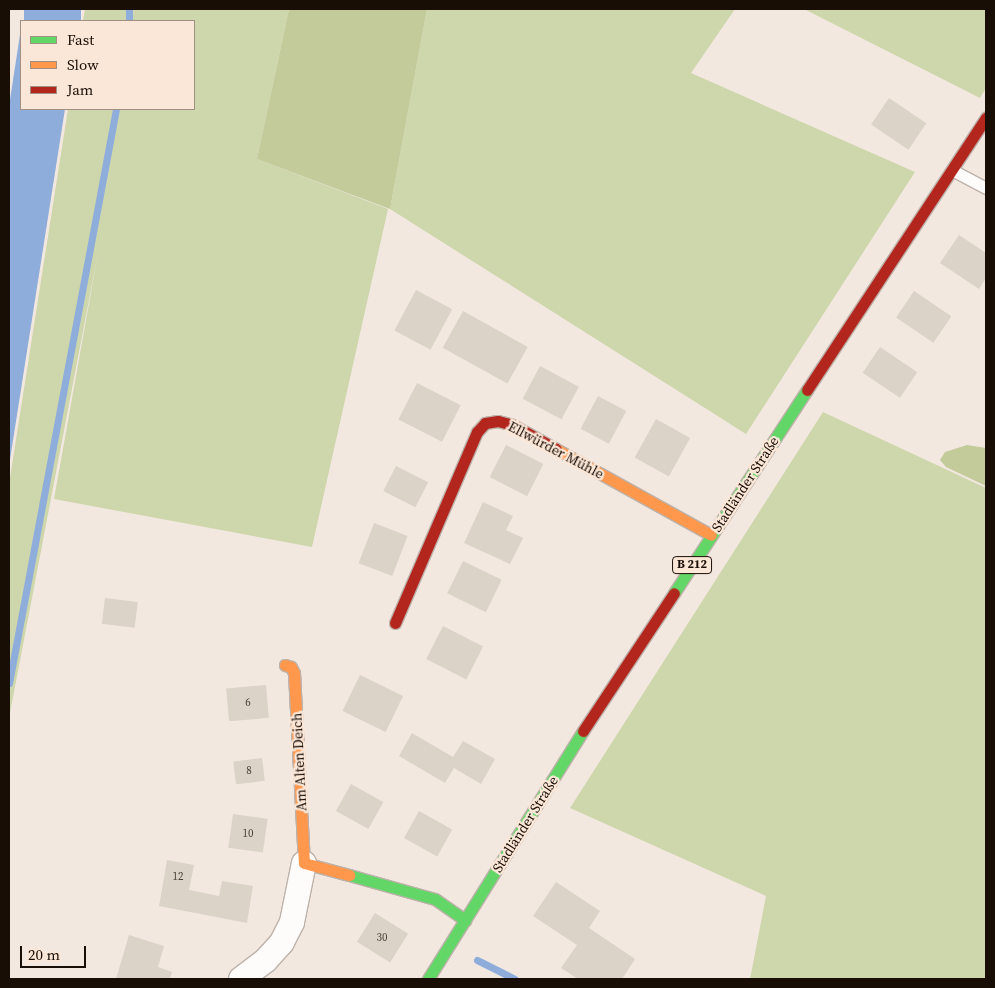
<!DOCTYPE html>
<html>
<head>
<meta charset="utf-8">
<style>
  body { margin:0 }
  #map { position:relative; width:995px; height:988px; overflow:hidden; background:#f3e8e0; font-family:"Source Serif 4",serif }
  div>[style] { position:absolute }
  .green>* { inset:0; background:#ced6ab }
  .forest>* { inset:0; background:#c2cb99 }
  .water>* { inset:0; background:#8eadda; transform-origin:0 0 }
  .stream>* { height:7px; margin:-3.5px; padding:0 3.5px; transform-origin:3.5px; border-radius:3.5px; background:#8eadda }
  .building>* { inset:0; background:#dbd2c8; transform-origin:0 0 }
  .roads { filter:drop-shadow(1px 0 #bdb2aa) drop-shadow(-1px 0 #bdb2aa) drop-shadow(0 1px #bdb2aa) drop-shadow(0 -1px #bdb2aa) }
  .lane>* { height:11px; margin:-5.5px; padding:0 5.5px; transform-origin:5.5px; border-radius:5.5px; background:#fdfcfa }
  .street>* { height:24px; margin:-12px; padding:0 12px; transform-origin:12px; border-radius:12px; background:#fdfcfa }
  .fast>* { height:11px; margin:-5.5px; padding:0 5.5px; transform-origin:5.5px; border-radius:5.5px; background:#63d668 }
  .slow>* { height:11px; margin:-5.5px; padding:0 5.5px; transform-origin:5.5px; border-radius:5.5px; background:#ff974d }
  .jam>* { height:11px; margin:-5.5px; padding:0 5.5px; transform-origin:5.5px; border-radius:5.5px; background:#b3261e }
  span { translate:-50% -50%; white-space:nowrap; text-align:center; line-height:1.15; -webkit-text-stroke:4.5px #fbe7d8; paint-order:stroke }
  .number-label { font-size:11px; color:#4a4038 }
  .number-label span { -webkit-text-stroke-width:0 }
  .shield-label span { padding:1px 4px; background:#fbe7d8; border:1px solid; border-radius:4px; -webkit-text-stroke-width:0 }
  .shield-label { font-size:12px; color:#190e06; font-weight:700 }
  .street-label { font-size:14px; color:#190e06 }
  .frame { position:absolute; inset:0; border:10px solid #190e06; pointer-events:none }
  .legend { position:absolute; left:20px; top:20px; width:175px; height:90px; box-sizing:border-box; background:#fbe7d8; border:1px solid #a19084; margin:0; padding:6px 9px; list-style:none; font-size:15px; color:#190e06 }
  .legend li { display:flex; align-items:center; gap:10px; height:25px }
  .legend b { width:25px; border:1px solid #a19084 }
  .scale { position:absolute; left:20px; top:946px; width:66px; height:22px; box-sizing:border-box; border:2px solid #190e06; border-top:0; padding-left:6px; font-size:15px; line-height:18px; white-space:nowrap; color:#190e06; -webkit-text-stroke:4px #fbe7d8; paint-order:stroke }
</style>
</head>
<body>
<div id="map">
  <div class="green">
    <div style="clip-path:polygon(85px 9px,289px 9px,257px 159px,388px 209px,312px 547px,54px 499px,98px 253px,9px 718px,9px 484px,68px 109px,194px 109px,194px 21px,83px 21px)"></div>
    <div style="clip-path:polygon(427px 9px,735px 9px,691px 73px,915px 172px,746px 434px,390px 209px)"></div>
    <div style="clip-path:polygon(804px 9px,986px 9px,986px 88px,980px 98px)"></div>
    <div style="clip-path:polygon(823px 412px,986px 488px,986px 979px,750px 979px,766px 896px,570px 808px)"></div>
  </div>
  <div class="forest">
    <div style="clip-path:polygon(289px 9px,427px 9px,390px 209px,257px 159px)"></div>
    <div style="clip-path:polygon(967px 445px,986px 448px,986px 486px,946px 467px,940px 460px,945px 452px)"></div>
  </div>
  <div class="water">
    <div style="left:24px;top:9px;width:57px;height:12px"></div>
    <div style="clip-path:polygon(21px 28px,21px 109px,65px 109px,9px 466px,9px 106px)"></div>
  </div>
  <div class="stream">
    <div style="left:129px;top:21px;width:12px;rotate:-90deg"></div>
    <div style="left:9px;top:683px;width:584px;rotate:-79.44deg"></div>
    <div style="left:477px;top:960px;width:42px;rotate:26.6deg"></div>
  </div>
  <div class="building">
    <div style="left:889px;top:98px;width:45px;height:32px;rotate:34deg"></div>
    <div style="clip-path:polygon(959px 235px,986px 253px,986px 278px,979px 289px,940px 263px)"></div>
    <div style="left:416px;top:290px;width:41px;height:46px;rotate:28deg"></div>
    <div style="left:914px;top:291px;width:45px;height:32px;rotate:34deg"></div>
    <div style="left:463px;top:311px;width:74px;height:42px;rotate:29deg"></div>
    <div style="left:880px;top:347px;width:45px;height:31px;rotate:34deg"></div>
    <div style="left:540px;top:366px;width:44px;height:37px;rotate:28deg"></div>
    <div style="left:417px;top:383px;width:49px;height:41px;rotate:27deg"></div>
    <div style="left:598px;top:396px;width:32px;height:37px;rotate:28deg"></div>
    <div style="left:656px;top:419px;width:39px;height:44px;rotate:29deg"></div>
    <div style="left:506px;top:445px;width:42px;height:36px;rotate:27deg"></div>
    <div style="left:396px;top:466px;width:36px;height:28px;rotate:27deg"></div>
    <div style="clip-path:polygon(483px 502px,513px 516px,506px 530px,523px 538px,510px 564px,464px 543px)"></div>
    <div style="left:374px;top:523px;width:36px;height:43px;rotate:21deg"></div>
    <div style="left:463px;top:561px;width:43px;height:36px;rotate:26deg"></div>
    <div style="left:105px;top:598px;width:33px;height:26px;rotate:7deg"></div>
    <div style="left:443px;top:626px;width:45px;height:37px;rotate:27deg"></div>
    <div style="left:360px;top:675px;width:48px;height:40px;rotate:26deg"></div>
    <div style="left:266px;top:685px;width:33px;height:40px;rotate:85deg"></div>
    <div style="clip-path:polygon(412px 733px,453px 757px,463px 741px,495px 759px,481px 784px,454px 768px,445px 783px,399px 756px)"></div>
    <div style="left:262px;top:758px;width:23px;height:29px;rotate:83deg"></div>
    <div style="left:351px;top:784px;width:37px;height:31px;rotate:29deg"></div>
    <div style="left:419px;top:811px;width:38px;height:31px;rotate:29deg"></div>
    <div style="left:233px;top:814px;width:35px;height:34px;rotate:8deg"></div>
    <div style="clip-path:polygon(167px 860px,194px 865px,189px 890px,219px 896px,222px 881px,253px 886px,247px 923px,159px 906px)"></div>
    <div style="clip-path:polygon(556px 882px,600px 911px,589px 928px,635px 959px,622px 979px,578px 979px,561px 968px,577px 945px,533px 916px)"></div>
    <div style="left:375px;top:913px;width:39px;height:34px;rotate:32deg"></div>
    <div style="clip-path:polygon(129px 935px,164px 946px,158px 967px,172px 972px,170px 979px,116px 979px)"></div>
  </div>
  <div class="roads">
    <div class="lane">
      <div style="left:952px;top:170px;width:38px;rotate:28deg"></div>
    </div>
    <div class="street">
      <div style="left:241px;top:979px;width:31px;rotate:-37deg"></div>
      <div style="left:266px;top:960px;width:24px;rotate:-48deg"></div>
      <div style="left:282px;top:942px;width:22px;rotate:-63deg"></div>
      <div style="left:292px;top:922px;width:60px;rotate:-78.5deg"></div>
    </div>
    <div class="fast">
      <div style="left:674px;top:593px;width:243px;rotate:-56.8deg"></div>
      <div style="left:349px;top:875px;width:89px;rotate:15.6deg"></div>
      <div style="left:435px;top:899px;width:37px;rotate:35deg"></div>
      <div style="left:428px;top:979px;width:292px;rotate:-58deg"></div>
    </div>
    <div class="slow">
      <div style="left:556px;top:449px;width:177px;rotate:29deg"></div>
      <div style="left:285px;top:665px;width:6px;rotate:18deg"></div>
      <div style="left:291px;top:667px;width:7px;rotate:63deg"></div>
      <div style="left:294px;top:673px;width:190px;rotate:87deg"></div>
      <div style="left:304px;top:863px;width:47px;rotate:14.9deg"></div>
    </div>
    <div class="jam">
      <div style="left:807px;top:390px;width:326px;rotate:-56.7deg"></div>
      <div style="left:395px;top:623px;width:208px;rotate:-66.8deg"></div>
      <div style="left:477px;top:432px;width:12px;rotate:-48deg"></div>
      <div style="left:485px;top:423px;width:13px;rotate:-9deg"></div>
      <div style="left:498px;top:421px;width:16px;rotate:15deg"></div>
      <div style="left:513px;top:425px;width:49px;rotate:29.2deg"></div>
      <div style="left:583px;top:731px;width:165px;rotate:-56.6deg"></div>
    </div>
  </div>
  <div class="number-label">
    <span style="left:248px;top:703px">6</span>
    <span style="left:249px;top:771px">8</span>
    <span style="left:248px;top:834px">10</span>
    <span style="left:178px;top:877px">12</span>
    <span style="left:382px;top:938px">30</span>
  </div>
  <div class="shield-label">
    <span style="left:692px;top:565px">B 212</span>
  </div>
  <div class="street-label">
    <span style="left:556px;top:450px;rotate:28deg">Ellwürder Mühle</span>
    <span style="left:745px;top:484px;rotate:-57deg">Stadländer Straße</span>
    <span style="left:299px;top:762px;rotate:-93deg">Am Alten Deich</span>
    <span style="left:525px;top:824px;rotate:-58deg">Stadländer Straße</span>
  </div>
  <div class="frame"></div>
  <ul class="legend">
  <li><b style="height:6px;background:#63d668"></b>Fast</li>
  <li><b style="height:6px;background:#ff974d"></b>Slow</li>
  <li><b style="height:6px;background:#b3261e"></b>Jam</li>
  </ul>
  <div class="scale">20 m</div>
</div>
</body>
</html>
